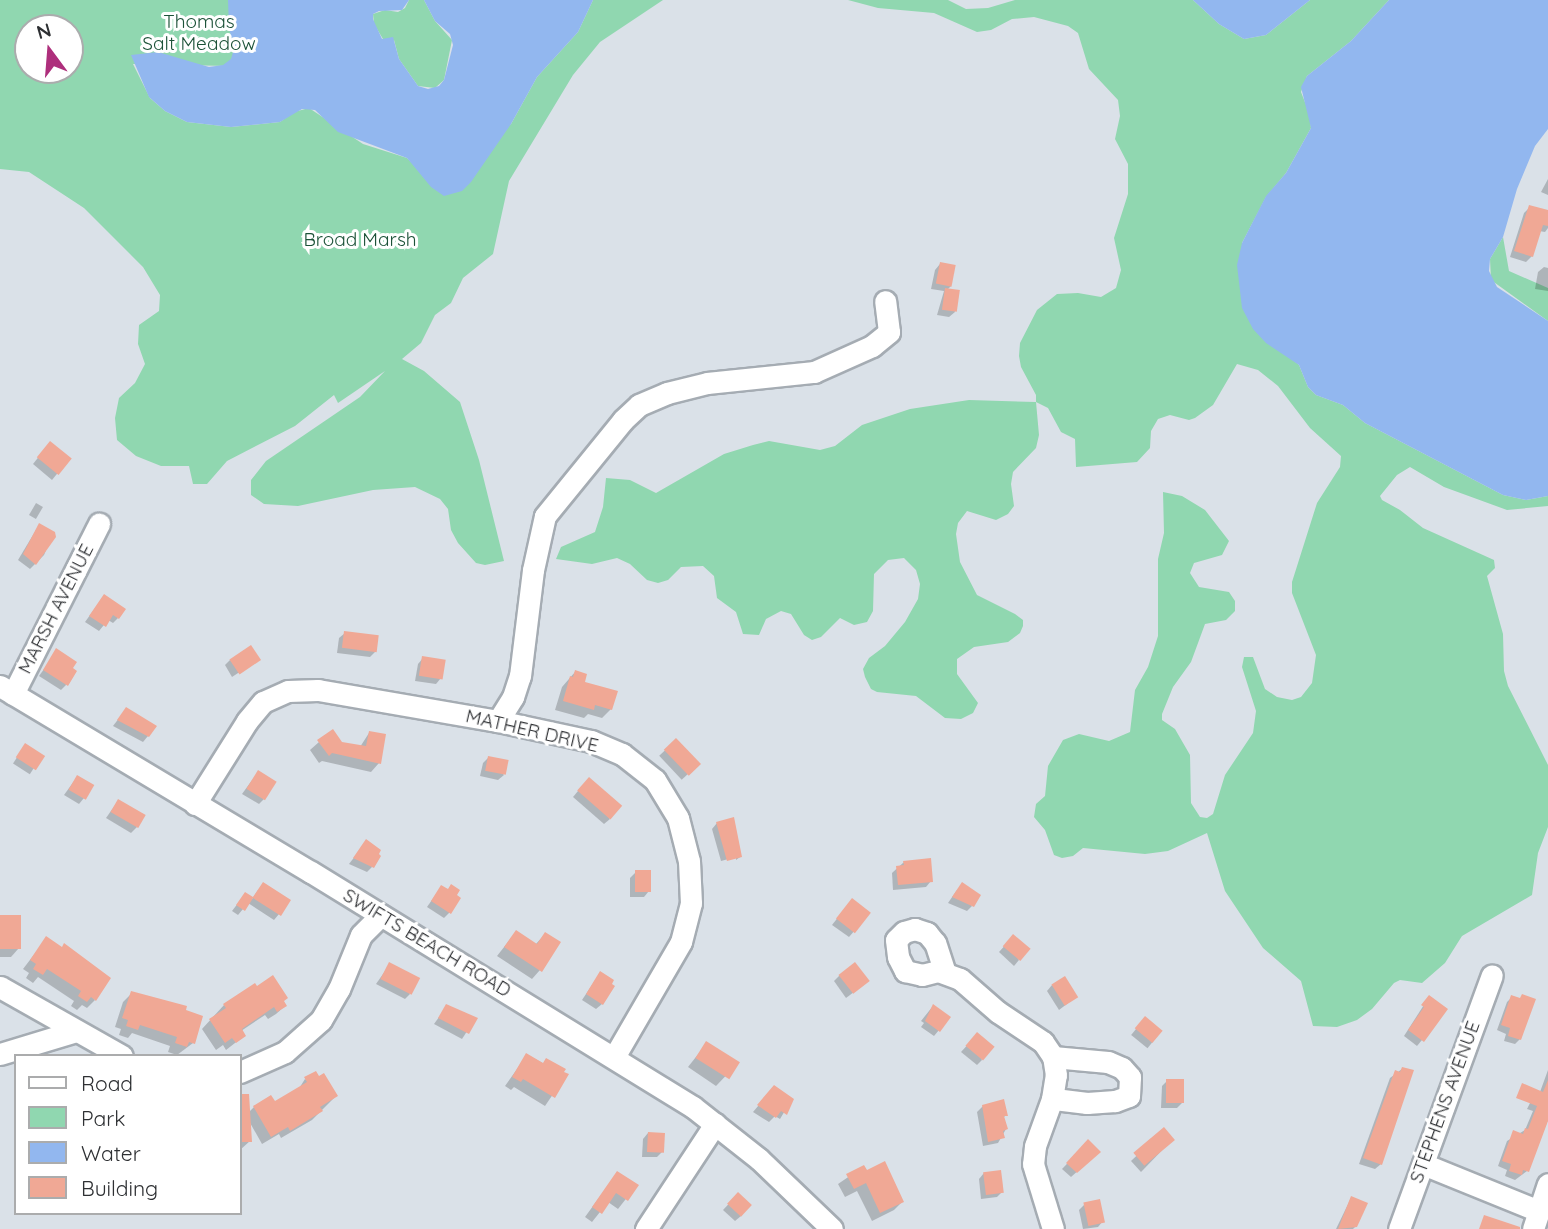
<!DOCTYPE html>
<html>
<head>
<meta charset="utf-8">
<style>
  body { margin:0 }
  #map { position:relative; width:1548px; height:1229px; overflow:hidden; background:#dae1e8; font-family:Quicksand,sans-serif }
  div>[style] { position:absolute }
  .green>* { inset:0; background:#90d7b0 }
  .water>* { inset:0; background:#92b7ef }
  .shadow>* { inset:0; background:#0003; transform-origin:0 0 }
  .building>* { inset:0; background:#f0a895; transform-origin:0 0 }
  .roads { filter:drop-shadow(2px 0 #a5acb3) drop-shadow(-2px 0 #a5acb3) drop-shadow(0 2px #a5acb3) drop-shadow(0 -2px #a5acb3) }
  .minor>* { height:21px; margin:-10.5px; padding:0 10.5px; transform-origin:10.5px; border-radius:10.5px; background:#fff }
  span { translate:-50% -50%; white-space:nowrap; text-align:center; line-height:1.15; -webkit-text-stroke:6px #fff; paint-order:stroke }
  .park-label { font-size:19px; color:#1c5238 }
  .street-label { font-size:19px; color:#2e3033 }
  .legend { position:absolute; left:14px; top:1054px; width:228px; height:161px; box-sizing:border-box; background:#fff; border:2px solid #abacad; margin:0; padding:9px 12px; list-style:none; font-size:21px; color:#2e3033 }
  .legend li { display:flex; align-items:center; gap:14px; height:35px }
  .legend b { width:35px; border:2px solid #abacad }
  .north { position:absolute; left:14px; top:14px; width:70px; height:70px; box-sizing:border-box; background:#fff; border:2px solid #abacad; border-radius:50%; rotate:344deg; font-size:19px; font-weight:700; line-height:28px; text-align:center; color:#2e3033 }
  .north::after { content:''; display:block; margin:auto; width:24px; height:32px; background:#ae2f7c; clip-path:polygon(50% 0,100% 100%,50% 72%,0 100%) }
</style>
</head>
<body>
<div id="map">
  <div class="green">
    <div style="clip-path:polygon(evenodd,0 0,235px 0,239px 50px,229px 66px,133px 64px,150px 98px,165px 111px,187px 122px,231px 127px,280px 122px,294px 112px,309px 108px,363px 144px,407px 158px,428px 179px,511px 124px,537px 77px,578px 32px,593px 0,663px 0,600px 42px,573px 75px,509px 181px,493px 254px,463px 278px,451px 303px,435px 315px,421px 343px,402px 359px,424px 371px,460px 402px,479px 460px,504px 561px,485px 565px,476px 563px,458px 543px,451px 530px,448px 509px,440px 499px,415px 487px,373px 490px,298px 506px,264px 504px,251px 495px,251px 480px,266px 461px,360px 397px,385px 371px,338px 403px,334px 395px,295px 426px,227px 461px,207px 484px,193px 484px,189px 466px,161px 466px,136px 456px,117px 440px,115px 418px,119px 398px,135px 383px,145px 364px,138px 344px,139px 325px,159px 311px,160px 295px,143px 267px,84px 208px,29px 172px,0 169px,0 0,28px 28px,70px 28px,70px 70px,28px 70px,28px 28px)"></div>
    <div style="clip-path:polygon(409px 0,424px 0,435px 21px,452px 40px,444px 80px,435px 88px,418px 86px,399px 59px,394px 40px,383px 39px,374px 24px,373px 14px,385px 10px,398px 12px,405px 8px)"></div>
    <div style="clip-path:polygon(848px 0,948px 0,966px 9px,988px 8px,1015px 0,1193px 0,1219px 24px,1244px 39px,1266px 35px,1310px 0,1389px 0,1351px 41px,1307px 76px,1301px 92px,1310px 115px,1311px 128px,1286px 173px,1266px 197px,1242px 243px,1285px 353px,1299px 365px,1308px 387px,1316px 395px,1343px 405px,1365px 423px,1503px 495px,1526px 500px,1548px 496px,1548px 506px,1507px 510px,1444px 487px,1410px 467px,1397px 475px,1380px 496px,1382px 500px,1400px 510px,1423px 528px,1494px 560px,1495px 568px,1487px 576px,1503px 634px,1504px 671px,1508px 686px,1548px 765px,1548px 827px,1538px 853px,1532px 895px,1462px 936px,1445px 963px,1422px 983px,1400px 980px,1394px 983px,1372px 1009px,1357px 1020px,1337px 1027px,1313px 1026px,1301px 981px,1263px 948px,1225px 891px,1207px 833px,1168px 851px,1145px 854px,1083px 848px,1073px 856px,1062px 858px,1054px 855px,1045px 830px,1034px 817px,1036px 804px,1045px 796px,1048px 766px,1063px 740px,1079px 734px,1109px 741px,1130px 732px,1135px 690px,1148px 667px,1158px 636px,1158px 559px,1164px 533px,1163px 492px,1182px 496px,1205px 510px,1229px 541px,1222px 555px,1194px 563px,1190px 573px,1199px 587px,1229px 592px,1235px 601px,1235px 611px,1226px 620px,1205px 624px,1191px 662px,1173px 687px,1162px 714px,1162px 720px,1175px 729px,1190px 755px,1191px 803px,1200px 817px,1207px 818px,1213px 814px,1225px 775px,1253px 733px,1256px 711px,1242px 667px,1244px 657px,1253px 657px,1265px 689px,1277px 697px,1292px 700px,1301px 697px,1312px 683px,1316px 655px,1292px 593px,1292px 582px,1317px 503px,1340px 467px,1341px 456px,1310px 428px,1278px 386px,1258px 370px,1237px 364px,1213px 405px,1195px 418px,1189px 420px,1170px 415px,1158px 419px,1151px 431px,1150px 448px,1137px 462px,1076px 467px,1075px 439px,1061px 432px,1048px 408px,1036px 402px,1039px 435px,1036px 448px,1013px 472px,1011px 484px,1014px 506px,1008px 514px,996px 520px,967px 511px,958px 523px,956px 534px,960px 562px,977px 595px,1015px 614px,1023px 620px,1023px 626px,1020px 633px,1008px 642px,974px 647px,957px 659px,957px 674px,978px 703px,973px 713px,961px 719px,945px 718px,916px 696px,877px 692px,871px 689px,865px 677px,863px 669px,869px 658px,885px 646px,905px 622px,918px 599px,920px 584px,916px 570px,904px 558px,888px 560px,874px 574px,873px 611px,867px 622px,854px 625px,840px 618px,821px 637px,812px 640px,804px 635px,791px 614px,781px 611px,766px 619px,759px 635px,743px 634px,736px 612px,717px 598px,714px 576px,703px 566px,681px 567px,668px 580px,658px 583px,647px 580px,630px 564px,617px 558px,592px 564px,556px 559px,561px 547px,595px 532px,603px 507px,606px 478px,630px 480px,656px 493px,724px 454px,753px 445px,769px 441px,820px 450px,835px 446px,862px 425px,910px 409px,969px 400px,1036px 402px,1036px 395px,1021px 367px,1019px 356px,1020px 343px,1037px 310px,1057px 294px,1078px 293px,1101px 297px,1116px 288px,1121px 270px,1114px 238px,1128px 194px,1128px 164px,1115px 139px,1120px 116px,1118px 100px,1089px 69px,1078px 33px,1068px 26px,1034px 17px,1012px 19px,991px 30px,977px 32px,934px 13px,878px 8px)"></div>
    <div style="clip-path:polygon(1503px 237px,1509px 271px,1548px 288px,1548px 321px,1491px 280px,1490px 259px)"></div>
  </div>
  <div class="water">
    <div style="clip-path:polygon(228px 0,409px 0,402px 10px,379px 11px,373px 14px,373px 19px,382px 39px,393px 37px,399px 59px,418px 86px,428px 89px,439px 86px,444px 80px,453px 45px,450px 34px,435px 21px,424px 0,593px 0,578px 32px,537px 77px,511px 124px,471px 182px,462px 191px,444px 196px,431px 187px,407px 158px,338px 132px,315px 110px,302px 109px,280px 122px,231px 127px,187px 122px,165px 111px,149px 97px,131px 55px,158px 52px,209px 67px,223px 65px,231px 59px,234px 49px,229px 28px)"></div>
    <div style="clip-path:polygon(1193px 0,1310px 0,1266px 35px,1244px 39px,1219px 24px)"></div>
    <div style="clip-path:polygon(1389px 0,1548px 0,1548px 129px,1535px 146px,1517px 189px,1503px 237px,1490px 259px,1489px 271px,1497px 287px,1548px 321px,1548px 496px,1526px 500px,1503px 495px,1365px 423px,1343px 405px,1316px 395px,1308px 387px,1299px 365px,1266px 343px,1253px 329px,1242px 308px,1237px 265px,1242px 243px,1266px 196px,1286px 173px,1311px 128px,1301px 87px,1307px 76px,1351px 41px)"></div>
  </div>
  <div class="shadow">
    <div style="clip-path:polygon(1548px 179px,1548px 195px,1541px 192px)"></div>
    <div style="clip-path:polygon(1530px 207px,1548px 212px,1548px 228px,1545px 232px,1539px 231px,1532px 256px,1526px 262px,1510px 257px,1524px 213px)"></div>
    <div style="clip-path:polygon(940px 264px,951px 286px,947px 290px,955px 312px,949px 317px,937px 315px,944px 291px,931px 289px,935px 270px)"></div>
    <div style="clip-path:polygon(1544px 267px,1548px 268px,1548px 291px,1535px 289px,1538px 272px)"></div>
    <div style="clip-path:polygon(45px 449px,69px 459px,52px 480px,33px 464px)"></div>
    <div style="left:36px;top:503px;width:8px;height:14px;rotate:30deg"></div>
    <div style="clip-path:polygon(39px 525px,53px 533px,44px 555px,30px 569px,18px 560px)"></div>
    <div style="clip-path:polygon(104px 596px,118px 618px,113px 623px,108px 620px,99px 631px,85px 622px)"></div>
    <div style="clip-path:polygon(345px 633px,376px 651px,370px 657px,337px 653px,339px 638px)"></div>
    <div style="clip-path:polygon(57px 651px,66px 685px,61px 690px,39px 676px)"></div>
    <div style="clip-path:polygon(423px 658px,441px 678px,436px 684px,415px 681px,418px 664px)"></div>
    <div style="clip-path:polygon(230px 660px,258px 660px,232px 677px,225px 665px)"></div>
    <div style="clip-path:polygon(575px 672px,611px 709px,602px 718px,588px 714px,584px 718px,555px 710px,562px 687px)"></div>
    <div style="clip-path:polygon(126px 709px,148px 736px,143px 742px,113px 726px)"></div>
    <div style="clip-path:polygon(369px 733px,379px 763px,371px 772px,322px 761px,319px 763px,310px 750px,319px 742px,360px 747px)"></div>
    <div style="left:676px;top:740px;width:33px;height:23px;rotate:47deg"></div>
    <div style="left:25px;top:745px;width:20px;height:22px;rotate:33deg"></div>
    <div style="clip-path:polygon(488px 758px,504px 775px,498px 780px,480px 776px,483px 763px)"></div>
    <div style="clip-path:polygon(258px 772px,264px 799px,259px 804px,242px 794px)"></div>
    <div style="clip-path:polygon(77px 777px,84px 798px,79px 804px,64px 795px)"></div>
    <div style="clip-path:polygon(583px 785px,610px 819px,604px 824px,573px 797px)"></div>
    <div style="clip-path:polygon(118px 801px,137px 827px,131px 833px,106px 818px)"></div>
    <div style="clip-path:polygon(717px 823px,740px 857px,736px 860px,736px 857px,721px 861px,712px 829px)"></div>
    <div style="clip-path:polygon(366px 842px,372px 867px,367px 872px,349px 864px)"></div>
    <div style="clip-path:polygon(904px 862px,931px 881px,926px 887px,893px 890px,892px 873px)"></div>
    <div style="clip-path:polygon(636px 872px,649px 891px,644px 897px,630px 897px,630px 878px)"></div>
    <div style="clip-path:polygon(441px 887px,455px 896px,450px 912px,444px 918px,427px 907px)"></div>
    <div style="clip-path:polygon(258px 890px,279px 914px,274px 920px,248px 903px,238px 915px,232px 911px,245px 894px,252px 899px)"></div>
    <div style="clip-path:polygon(957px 890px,972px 906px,967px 911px,948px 903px)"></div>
    <div style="clip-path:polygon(847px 906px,869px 914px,849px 937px,832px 925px)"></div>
    <div style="clip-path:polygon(0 917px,19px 917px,19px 948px,11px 957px,0 957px)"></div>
    <div style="clip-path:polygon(516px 932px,535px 945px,545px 934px,540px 970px,532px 979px,497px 956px)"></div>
    <div style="clip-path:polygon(46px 939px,95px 1000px,87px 1008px,82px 1005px,77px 1010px,71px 1006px,74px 1001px,38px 977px,33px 983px,26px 978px,29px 973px,23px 969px)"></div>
    <div style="clip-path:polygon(1008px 942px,1019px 960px,1014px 966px,999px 952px)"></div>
    <div style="clip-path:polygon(390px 964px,410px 994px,405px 999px,376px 984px)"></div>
    <div style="clip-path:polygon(600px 973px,602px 1004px,596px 1009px,582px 1000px)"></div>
    <div style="clip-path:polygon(840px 975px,862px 986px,846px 998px,834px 981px)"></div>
    <div style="clip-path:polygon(1052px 985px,1076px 997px,1059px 1010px,1047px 991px)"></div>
    <div style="clip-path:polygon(132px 993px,193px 1043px,177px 1055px,168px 1052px,170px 1046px,132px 1033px,128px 1038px,119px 1035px,121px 1029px,115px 1027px,123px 1002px)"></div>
    <div style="clip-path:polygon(1429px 997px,1422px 1040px,1417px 1046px,1404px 1036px)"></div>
    <div style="clip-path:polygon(1512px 997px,1518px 1000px,1520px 1039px,1515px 1044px,1504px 1041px,1506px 1034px,1497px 1030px,1507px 1002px)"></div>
    <div style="clip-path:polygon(282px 1001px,285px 1006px,276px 1014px,268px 1019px,265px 1015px,241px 1031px,244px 1036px,226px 1050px,223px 1045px,216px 1050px,202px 1029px,224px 1005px)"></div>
    <div style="clip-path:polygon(447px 1006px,475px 1019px,462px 1039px,434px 1024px)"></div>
    <div style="clip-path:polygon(933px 1006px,939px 1030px,934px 1036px,921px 1027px,924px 1023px,921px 1021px)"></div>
    <div style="left:1145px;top:1018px;width:21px;height:22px;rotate:39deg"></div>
    <div style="clip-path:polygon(972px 1040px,982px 1060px,977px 1065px,961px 1052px)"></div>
    <div style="clip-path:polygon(707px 1043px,738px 1063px,716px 1086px,688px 1067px)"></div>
    <div style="clip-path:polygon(527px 1055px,566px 1075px,545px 1106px,514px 1087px,511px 1090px,505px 1086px)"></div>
    <div style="clip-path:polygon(1402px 1069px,1381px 1164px,1375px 1169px,1359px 1164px,1390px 1078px)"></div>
    <div style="clip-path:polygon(1548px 1070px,1548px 1120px,1527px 1171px,1515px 1180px,1505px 1176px,1507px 1170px,1498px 1166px,1507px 1141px,1525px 1130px,1533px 1111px,1527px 1109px,1533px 1097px,1540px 1092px)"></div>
    <div style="clip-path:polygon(305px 1079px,336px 1096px,312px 1120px,281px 1138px,279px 1134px,262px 1144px,249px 1121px,250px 1141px,240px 1150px,240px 1110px,248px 1110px,248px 1113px,254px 1107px,274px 1104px,298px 1090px)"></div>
    <div style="clip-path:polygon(1167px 1081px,1182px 1103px,1177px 1108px,1161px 1108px,1162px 1086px)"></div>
    <div style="clip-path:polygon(769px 1093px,792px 1099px,780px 1119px,775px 1116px,769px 1122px,753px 1112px)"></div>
    <div style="clip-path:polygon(983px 1106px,1006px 1115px,1003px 1118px,1006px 1129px,998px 1143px,983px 1146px,977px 1112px)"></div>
    <div style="clip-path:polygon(1164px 1130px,1172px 1140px,1141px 1172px,1131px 1161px)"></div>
    <div style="clip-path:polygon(648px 1133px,662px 1152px,657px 1157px,642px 1157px,643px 1139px)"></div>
    <div style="clip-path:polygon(1088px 1142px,1099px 1152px,1071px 1177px,1062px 1169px)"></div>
    <div style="clip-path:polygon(863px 1167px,902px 1202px,894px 1210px,872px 1221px,857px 1191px,845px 1197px,838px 1184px)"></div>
    <div style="clip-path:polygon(617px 1173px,636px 1186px,618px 1209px,608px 1202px,592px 1222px,585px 1217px)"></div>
    <div style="clip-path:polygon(984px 1173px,1002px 1192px,997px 1197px,981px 1199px,979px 1179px)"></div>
    <div style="clip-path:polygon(738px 1194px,741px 1216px,735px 1221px,723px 1210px)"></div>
    <div style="clip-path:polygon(1351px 1198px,1356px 1226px,1353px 1229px,1336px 1229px)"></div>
    <div style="clip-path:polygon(1084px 1205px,1103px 1221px,1098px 1227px,1083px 1229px,1079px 1210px)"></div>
  </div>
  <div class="building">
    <div style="clip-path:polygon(1529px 205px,1548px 210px,1548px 226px,1543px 225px,1533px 257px,1514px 251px)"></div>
    <div style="left:940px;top:262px;width:16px;height:22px;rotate:11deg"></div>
    <div style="left:945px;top:288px;width:15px;height:22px;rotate:8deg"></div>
    <div style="left:50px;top:441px;width:28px;height:21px;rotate:39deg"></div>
    <div style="clip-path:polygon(39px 523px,55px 532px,56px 537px,36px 565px,23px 554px)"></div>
    <div style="clip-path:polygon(104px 594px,126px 609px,119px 619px,113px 615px,106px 627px,89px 616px)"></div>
    <div style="left:344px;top:631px;width:35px;height:17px;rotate:7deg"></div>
    <div style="left:251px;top:645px;width:18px;height:26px;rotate:56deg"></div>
    <div style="clip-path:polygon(56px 648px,77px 662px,73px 668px,77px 671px,68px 686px,43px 670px)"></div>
    <div style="left:422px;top:656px;width:24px;height:20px;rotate:9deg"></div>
    <div style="clip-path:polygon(575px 670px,587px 674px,585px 682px,618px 691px,612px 710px,595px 705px,594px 710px,563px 701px,570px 676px,573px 677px)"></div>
    <div style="clip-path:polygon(126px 707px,157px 726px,149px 737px,117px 720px)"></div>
    <div style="clip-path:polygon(333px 729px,342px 742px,366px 746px,369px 731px,386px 734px,381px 764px,332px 753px,329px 756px,317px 740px)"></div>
    <div style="left:676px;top:738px;width:36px;height:17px;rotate:46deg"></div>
    <div style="left:25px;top:743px;width:24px;height:17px;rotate:33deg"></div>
    <div style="left:488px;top:756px;width:21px;height:15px;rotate:11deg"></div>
    <div style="left:258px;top:770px;width:22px;height:22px;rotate:32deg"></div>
    <div style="left:77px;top:775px;width:20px;height:17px;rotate:30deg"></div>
    <div style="left:589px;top:777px;width:44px;height:18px;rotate:41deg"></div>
    <div style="left:118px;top:799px;width:32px;height:15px;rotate:30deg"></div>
    <div style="clip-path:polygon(734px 817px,742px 857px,727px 861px,716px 822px)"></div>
    <div style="clip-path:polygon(366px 839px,381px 850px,379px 854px,381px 856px,374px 868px,353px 858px)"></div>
    <div style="clip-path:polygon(931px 858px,933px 882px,898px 885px,896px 866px,904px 865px,903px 861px)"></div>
    <div style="left:651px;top:870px;width:22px;height:16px;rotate:90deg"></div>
    <div style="clip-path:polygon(263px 882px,291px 900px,281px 916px,253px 898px,245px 911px,236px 905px,245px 892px,253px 897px)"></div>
    <div style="clip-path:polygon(962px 882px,981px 895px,974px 907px,952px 897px)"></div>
    <div style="clip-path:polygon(451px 884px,460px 890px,457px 895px,461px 898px,451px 914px,431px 901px,441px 885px,448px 889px)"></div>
    <div style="left:852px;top:898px;width:24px;height:26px;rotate:38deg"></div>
    <div style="left:0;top:915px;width:21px;height:34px"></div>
    <div style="clip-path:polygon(516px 930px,537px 944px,545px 932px,561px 942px,542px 972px,504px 947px)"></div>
    <div style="left:1013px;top:934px;width:23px;height:16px;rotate:40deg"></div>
    <div style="clip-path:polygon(46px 936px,62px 947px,64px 943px,111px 978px,96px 1001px,91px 997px,87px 1002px,78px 996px,81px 991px,47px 969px,43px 975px,33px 969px,36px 964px,30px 960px)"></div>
    <div style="left:389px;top:962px;width:35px;height:19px;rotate:27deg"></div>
    <div style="left:855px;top:962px;width:24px;height:21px;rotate:52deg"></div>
    <div style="clip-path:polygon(600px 971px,614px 980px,612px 984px,615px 986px,603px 1005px,586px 994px)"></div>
    <div style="clip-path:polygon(273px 975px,288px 998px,284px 1001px,287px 1006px,277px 1012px,274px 1007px,242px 1029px,246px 1036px,236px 1043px,232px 1038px,225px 1043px,209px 1019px,226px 1008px,223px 1004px,255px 983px,257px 986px)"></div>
    <div style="left:1065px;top:976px;width:25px;height:16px;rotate:58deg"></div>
    <div style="clip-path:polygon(131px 991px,187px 1006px,186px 1010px,203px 1016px,195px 1044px,189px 1042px,187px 1047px,175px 1043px,177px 1037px,140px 1025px,138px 1030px,126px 1026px,128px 1020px,122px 1018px)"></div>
    <div style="clip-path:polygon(1522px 994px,1536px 999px,1521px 1040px,1508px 1036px,1510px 1028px,1501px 1025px,1511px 995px,1520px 998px)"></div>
    <div style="clip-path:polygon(1429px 995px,1448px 1009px,1424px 1042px,1408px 1030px,1424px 1007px,1421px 1005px)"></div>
    <div style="clip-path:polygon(446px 1004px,478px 1018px,469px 1034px,438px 1018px)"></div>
    <div style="clip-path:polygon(933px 1004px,951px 1017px,940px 1032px,925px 1021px)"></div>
    <div style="left:1145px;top:1016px;width:23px;height:16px;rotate:40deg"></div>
    <div style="left:977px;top:1032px;width:23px;height:18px;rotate:40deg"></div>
    <div style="left:706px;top:1041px;width:40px;height:20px;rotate:32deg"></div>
    <div style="clip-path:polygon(526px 1053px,543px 1063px,546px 1058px,566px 1069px,564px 1072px,569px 1074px,555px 1098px,523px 1079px,521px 1082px,512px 1077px)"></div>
    <div style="clip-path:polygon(1402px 1067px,1414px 1070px,1382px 1165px,1363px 1158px,1395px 1070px,1400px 1072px)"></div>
    <div style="clip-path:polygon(316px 1071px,319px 1076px,324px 1073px,338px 1096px,320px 1107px,323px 1111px,290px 1131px,288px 1127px,271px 1137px,253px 1106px,271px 1095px,275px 1101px,307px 1082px,304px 1077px)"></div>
    <div style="left:1166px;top:1079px;width:18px;height:24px"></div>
    <div style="clip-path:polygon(1548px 1080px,1548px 1121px,1529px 1172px,1523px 1170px,1522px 1175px,1509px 1171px,1511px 1164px,1502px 1161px,1513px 1130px,1523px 1134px,1525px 1128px,1528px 1129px,1537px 1106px,1516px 1098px,1522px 1083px,1543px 1092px)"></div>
    <div style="clip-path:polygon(774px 1085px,794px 1099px,787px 1115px,781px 1111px,776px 1118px,757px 1105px)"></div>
    <div style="clip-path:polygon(240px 1094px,249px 1094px,252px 1142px,240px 1142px)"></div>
    <div style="clip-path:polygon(1004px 1099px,1008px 1116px,1004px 1116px,1008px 1129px,1003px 1131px,1005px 1138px,988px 1142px,982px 1105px)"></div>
    <div style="left:1164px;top:1127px;width:17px;height:40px;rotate:50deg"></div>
    <div style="left:648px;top:1132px;width:17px;height:20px;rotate:3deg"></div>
    <div style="clip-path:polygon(1088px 1139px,1101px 1152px,1077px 1173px,1066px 1163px)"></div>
    <div style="clip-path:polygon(885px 1161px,904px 1202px,880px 1213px,866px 1183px,854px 1189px,846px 1174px,864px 1165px,867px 1170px)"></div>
    <div style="left:1001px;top:1170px;width:23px;height:18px;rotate:83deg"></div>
    <div style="clip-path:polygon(617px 1171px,639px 1185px,628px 1201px,616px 1193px,602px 1214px,592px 1207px)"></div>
    <div style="left:738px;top:1192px;width:19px;height:16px;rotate:43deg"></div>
    <div style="clip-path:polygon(1351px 1196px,1368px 1203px,1357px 1227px,1338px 1229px)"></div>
    <div style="left:1100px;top:1199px;width:24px;height:17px;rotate:78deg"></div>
    <div style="clip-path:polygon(1484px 1215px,1520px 1227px,1520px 1229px,1479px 1229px)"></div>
  </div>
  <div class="roads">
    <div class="minor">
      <div style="left:0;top:686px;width:362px;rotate:30.9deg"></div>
      <div style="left:311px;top:872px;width:448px;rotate:31.6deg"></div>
      <div style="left:693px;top:1107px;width:84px;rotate:38.2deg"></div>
      <div style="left:759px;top:1159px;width:101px;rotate:43.8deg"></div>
      <div style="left:13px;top:694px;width:191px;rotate:-63.2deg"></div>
      <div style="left:498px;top:721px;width:28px;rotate:-58deg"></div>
      <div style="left:513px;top:697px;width:22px;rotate:-72deg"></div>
      <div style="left:520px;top:676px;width:107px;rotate:-83deg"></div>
      <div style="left:533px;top:570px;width:55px;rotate:-77.5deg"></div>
      <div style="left:545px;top:516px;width:124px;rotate:-50.9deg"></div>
      <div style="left:623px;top:420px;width:22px;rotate:-43deg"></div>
      <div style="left:639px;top:405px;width:30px;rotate:-23deg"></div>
      <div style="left:667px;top:393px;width:41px;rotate:-14deg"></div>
      <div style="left:707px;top:383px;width:108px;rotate:-5.9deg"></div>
      <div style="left:814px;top:372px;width:64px;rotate:-24.1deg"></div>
      <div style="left:872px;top:346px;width:22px;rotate:-39deg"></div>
      <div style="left:889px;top:332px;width:31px;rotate:-97deg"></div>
      <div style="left:195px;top:804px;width:98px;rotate:-57.9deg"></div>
      <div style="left:247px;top:721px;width:25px;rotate:-50deg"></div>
      <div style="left:263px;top:702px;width:27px;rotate:-24deg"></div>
      <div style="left:288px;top:691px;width:30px;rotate:-2deg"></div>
      <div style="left:318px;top:690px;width:183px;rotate:9.8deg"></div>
      <div style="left:498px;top:721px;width:95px;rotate:12.1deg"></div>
      <div style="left:591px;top:741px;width:34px;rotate:23deg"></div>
      <div style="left:622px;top:754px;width:42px;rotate:38.2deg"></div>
      <div style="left:655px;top:780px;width:44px;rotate:58.8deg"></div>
      <div style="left:678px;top:818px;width:44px;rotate:75.7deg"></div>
      <div style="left:689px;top:861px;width:42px;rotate:87.3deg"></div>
      <div style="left:691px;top:903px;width:40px;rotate:104.4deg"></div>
      <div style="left:681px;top:942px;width:133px;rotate:120.2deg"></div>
      <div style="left:945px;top:973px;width:32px;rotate:-108deg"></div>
      <div style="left:935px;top:943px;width:13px;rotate:-129deg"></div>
      <div style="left:927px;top:933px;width:13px;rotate:-162deg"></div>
      <div style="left:915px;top:929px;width:11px;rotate:165deg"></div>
      <div style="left:904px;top:932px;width:11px;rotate:135deg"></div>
      <div style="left:896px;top:940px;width:17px;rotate:83deg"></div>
      <div style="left:898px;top:957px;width:16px;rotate:63deg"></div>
      <div style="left:905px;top:971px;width:17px;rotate:13deg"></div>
      <div style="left:922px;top:975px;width:16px;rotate:-14deg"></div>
      <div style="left:938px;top:971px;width:23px;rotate:20deg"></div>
      <div style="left:960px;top:979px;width:50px;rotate:41deg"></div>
      <div style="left:998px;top:1012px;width:54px;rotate:33.7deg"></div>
      <div style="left:1043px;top:1042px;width:18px;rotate:56deg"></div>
      <div style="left:1053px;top:1057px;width:55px;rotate:5.2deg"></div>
      <div style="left:1108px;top:1062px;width:15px;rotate:23deg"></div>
      <div style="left:1122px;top:1068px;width:12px;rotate:48deg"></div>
      <div style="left:1130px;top:1077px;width:19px;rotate:93deg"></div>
      <div style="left:1129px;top:1096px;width:15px;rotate:160deg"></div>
      <div style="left:1115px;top:1101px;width:28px;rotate:176deg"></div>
      <div style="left:1087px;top:1103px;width:35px;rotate:-173deg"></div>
      <div style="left:1052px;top:1099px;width:50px;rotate:109.9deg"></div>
      <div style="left:1035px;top:1146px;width:18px;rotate:96deg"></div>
      <div style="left:1033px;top:1164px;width:68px;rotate:72.9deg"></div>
      <div style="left:0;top:987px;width:140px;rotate:29.5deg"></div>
      <div style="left:0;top:1054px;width:79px;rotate:-16.8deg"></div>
      <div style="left:240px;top:1072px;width:49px;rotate:-24deg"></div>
      <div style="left:285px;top:1052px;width:48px;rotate:-41.6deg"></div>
      <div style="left:321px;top:1020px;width:36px;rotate:-60deg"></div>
      <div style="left:339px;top:989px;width:58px;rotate:-67.8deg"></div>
      <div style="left:361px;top:935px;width:28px;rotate:-45deg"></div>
      <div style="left:1052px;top:1099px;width:24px;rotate:-81deg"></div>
      <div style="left:1056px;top:1075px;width:18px;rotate:-99deg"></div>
      <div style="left:1423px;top:1164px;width:125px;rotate:22.1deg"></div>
      <div style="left:646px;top:1229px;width:126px;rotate:-56.7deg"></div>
      <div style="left:1399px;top:1229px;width:270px;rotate:-69.9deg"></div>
      <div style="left:1533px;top:1229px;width:47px;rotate:-71.6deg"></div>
    </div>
  </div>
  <div class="park-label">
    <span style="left:199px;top:33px">Thomas<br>Salt Meadow</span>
    <span style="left:360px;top:240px">Broad Marsh</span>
  </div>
  <div class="street-label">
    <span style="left:56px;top:609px;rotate:-63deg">MARSH AVENUE</span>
    <span style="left:532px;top:731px;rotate:13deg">MATHER DRIVE</span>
    <span style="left:427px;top:943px;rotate:31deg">SWIFTS BEACH ROAD</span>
    <span style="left:1445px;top:1102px;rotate:-70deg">STEPHENS AVENUE</span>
  </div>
  <ul class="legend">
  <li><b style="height:9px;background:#fff"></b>Road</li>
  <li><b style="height:19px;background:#90d7b0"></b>Park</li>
  <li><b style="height:19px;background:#92b7ef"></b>Water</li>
  <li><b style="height:19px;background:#f0a895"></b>Building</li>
  </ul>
  <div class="north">N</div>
</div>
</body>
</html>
